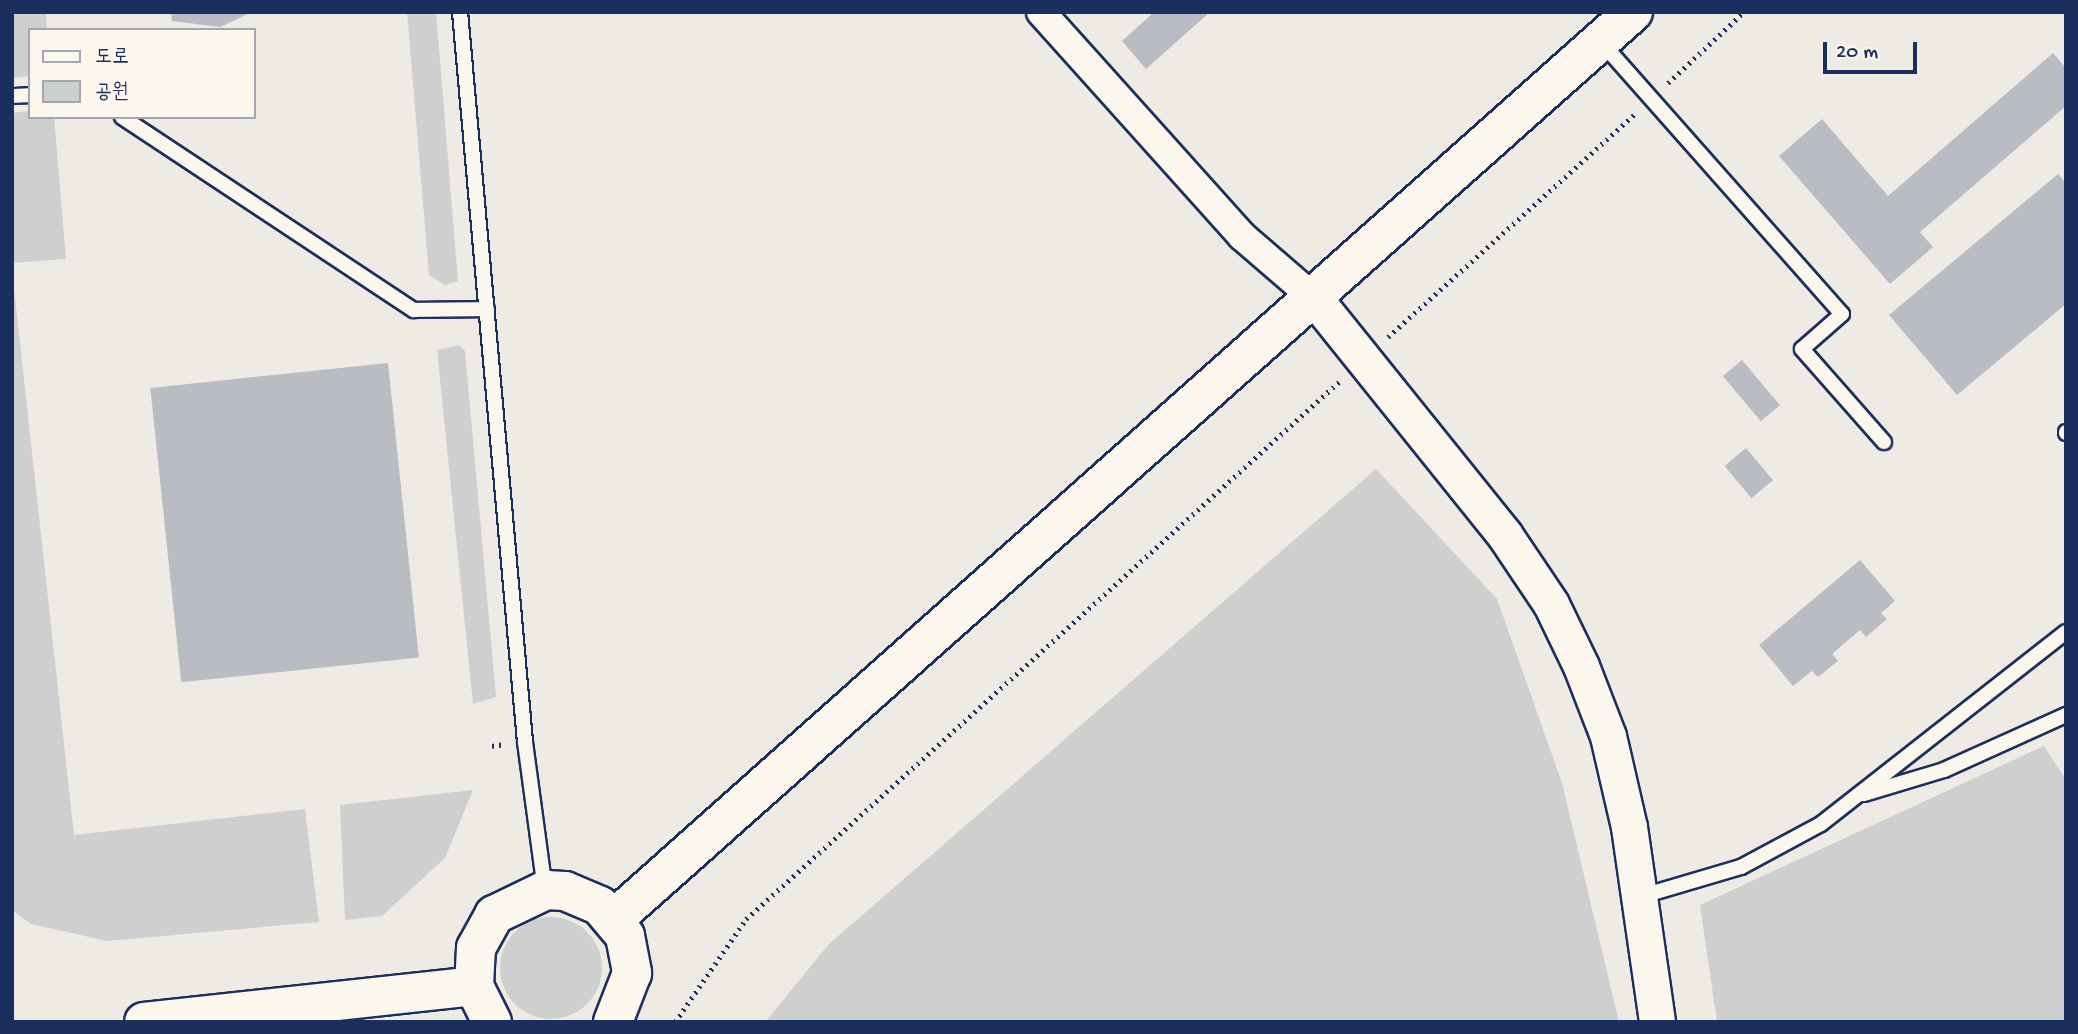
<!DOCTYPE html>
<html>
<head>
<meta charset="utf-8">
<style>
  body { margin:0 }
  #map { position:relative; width:2078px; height:1034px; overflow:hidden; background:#eeebe4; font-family:"Gochi Hand","Poor Story",sans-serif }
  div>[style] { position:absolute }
  .green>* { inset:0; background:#cecfcf }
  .round { border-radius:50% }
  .building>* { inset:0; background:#b9bcc3; transform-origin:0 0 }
  .path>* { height:4.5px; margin-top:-2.25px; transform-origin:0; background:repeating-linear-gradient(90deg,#1b2f5e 0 2px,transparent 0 7px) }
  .roads { filter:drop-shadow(2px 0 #1b2f5e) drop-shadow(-2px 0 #1b2f5e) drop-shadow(0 2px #1b2f5e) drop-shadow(0 -2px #1b2f5e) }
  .service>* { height:14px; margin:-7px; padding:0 7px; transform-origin:7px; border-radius:7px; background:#fbf7ec }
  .minor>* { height:28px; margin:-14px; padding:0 14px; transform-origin:14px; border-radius:14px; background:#fbf7ec }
  .tertiary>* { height:35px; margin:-17.5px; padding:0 17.5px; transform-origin:17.5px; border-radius:17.5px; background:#fbf7ec }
  .trunk>* { height:38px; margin:-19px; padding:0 19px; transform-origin:19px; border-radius:19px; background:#fbf7ec }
  span { translate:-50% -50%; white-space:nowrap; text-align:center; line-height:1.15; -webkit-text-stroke:5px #fbf7ec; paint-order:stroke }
  .frame { position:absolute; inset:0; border:14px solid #1b2f5e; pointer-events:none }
  .legend { position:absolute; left:28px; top:28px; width:228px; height:91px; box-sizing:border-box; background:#fbf7ec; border:2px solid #a1a7b3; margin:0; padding:9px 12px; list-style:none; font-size:21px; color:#1b2f5e }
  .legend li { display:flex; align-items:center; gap:14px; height:35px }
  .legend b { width:35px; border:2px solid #a1a7b3 }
  .scale { position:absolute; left:1823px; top:42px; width:94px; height:32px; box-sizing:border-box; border:4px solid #1b2f5e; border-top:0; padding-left:9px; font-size:21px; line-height:24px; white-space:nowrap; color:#1b2f5e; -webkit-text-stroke:5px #fbf7ec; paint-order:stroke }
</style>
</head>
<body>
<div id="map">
  <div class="green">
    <div style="clip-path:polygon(12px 12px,46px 12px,47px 30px,30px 30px,30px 76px,12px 78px)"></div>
    <div style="clip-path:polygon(407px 12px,436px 12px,458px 281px,445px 285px,429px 275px)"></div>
    <div style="clip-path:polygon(30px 111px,30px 117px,54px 117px,66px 259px,12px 263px,12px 113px)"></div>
    <div style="clip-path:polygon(12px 270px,74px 835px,305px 809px,319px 922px,107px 941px,31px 924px,12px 910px)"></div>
    <div style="clip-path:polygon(459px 345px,465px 351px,496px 697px,473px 704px,437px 350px)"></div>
    <div style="clip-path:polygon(1376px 469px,1497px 599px,1562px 783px,1619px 1022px,765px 1022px,829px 944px)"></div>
    <div style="clip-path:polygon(2044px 746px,2066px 780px,2066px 1022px,1717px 1022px,1700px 905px)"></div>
    <div style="clip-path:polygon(473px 790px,445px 858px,382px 916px,345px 920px,340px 805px)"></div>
    <div class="round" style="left:500px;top:917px;width:102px;height:102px"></div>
  </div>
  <div class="building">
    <div style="clip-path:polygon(171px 12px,252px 12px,220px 27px,172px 21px)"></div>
    <div style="clip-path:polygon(1154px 12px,1210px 12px,1146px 69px,1122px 41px)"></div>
    <div style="clip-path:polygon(2053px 53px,2066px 68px,2066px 106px,1920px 232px,1933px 247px,1890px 284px,1779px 156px,1822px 119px,1888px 196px)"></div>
    <div style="clip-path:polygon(2058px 174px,2066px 183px,2066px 304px,1957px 395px,1889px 315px)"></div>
    <div style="left:1742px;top:360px;width:59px;height:25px;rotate:50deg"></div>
    <div style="left:388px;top:363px;width:296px;height:239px;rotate:84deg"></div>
    <div style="left:1746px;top:448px;width:42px;height:28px;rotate:50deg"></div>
    <div style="clip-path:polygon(1860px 560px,1895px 601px,1881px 613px,1887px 619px,1866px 637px,1860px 630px,1832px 654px,1838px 661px,1818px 677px,1812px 671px,1793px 686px,1759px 645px)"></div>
  </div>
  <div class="path">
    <div style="left:1668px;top:83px;width:104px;rotate:-43.1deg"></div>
    <div style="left:1388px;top:337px;width:334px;rotate:-42.1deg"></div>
    <div style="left:492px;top:746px;width:13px;rotate:-9deg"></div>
    <div style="left:675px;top:1022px;width:125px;rotate:-55.4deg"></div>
    <div style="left:746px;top:919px;width:801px;rotate:-42.17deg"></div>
  </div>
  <div class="roads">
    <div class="service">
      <div style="left:460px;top:12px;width:733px;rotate:84.91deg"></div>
      <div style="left:525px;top:742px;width:148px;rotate:82.3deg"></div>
      <div style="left:1602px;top:43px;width:362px;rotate:48.5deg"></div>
      <div style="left:1842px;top:314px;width:53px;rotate:138.8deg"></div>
      <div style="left:1802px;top:349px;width:124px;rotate:48.6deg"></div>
      <div style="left:12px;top:96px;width:18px;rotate:-3deg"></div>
      <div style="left:122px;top:117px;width:350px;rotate:33.5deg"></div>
      <div style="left:414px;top:310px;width:73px;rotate:-0.8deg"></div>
      <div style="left:2066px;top:432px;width:1px;rotate:90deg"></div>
      <div style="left:1864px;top:794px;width:84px;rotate:-16.7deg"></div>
      <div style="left:1944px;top:770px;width:134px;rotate:-24.3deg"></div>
      <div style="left:1639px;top:897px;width:106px;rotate:-16.4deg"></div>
      <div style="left:1741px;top:867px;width:91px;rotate:-28.3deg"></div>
      <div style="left:1821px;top:824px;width:311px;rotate:-38.1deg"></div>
    </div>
    <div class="minor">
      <div style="left:1041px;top:12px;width:301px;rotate:48.1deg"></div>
      <div style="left:1242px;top:236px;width:96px;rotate:40.8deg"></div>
    </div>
    <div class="tertiary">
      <div style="left:1315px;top:299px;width:302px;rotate:51.2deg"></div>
      <div style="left:1504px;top:534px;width:84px;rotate:56.1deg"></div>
      <div style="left:1551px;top:604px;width:69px;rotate:64.2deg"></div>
      <div style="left:1581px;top:666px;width:75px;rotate:68.9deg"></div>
      <div style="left:1608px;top:736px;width:93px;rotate:77deg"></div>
      <div style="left:1629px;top:827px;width:197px;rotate:81.8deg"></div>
    </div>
    <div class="trunk">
      <div style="left:614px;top:919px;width:1364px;rotate:-41.67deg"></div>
      <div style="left:144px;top:1022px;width:332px;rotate:-6.2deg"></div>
      <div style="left:492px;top:1022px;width:40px;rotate:-116.6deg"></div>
      <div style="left:474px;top:986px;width:38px;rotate:-87deg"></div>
      <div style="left:476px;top:948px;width:38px;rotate:-61deg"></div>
      <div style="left:494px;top:915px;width:58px;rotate:-25.7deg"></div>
      <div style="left:546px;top:890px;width:19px;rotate:3deg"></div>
      <div style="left:565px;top:891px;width:38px;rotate:23deg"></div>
      <div style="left:600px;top:906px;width:39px;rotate:50deg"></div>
      <div style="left:625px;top:936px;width:38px;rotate:79deg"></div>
      <div style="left:632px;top:973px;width:53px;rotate:111.2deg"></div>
    </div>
  </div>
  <div class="frame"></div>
  <ul class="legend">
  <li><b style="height:9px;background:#fbf7ec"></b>도로</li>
  <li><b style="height:19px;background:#cecfcf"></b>공원</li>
  </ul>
  <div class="scale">20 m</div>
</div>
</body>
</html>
